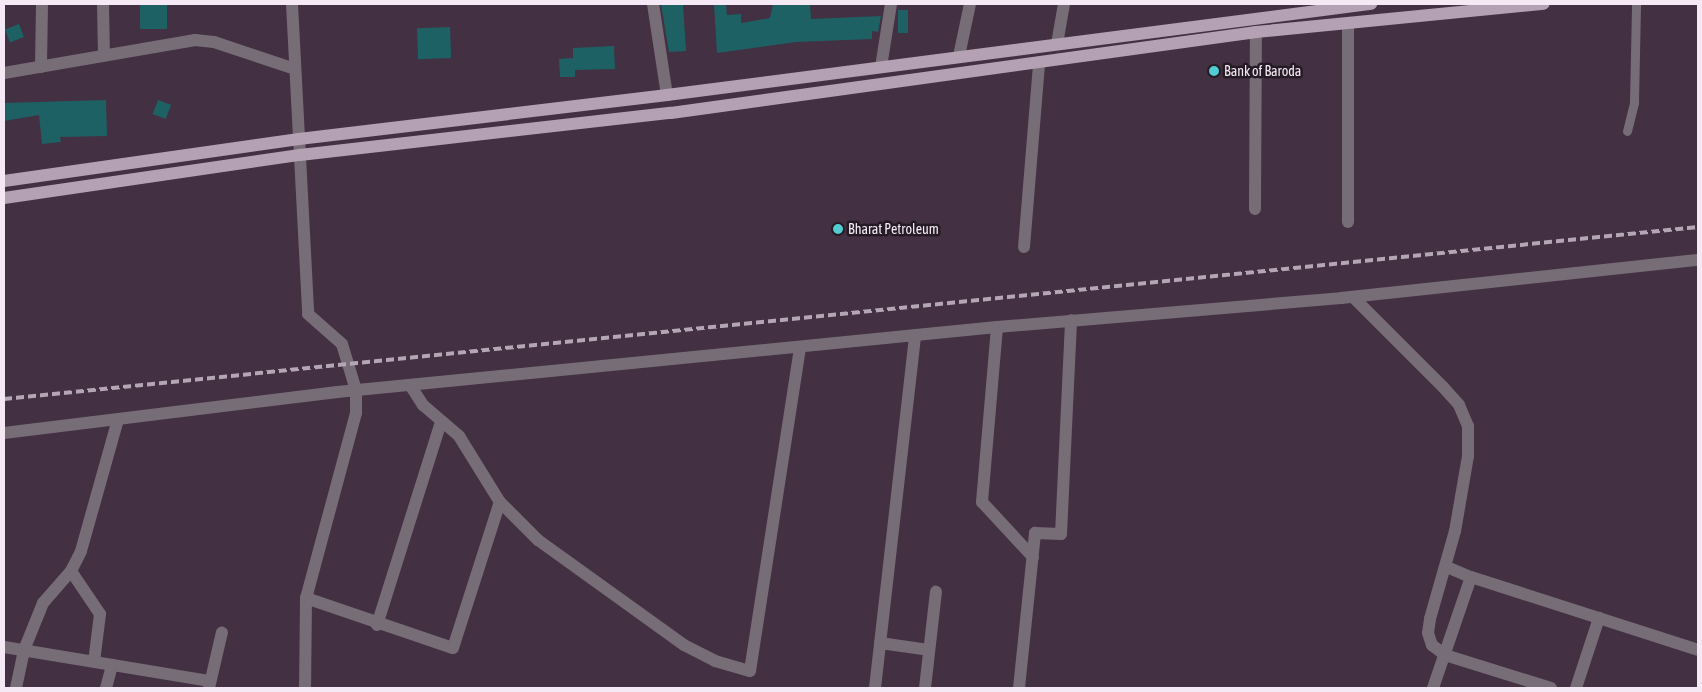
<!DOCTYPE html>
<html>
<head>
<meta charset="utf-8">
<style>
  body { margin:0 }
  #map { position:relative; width:1702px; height:692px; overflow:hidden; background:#433042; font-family:"Asap Condensed",sans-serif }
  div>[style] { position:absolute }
  .building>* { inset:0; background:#1d6165; transform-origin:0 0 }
  .lane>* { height:9px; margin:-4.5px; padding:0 4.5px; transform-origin:4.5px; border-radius:4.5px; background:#776d76 }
  .street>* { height:12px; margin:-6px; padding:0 6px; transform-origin:6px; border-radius:6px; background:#776d76 }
  .primary>* { height:12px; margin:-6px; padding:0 6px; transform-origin:6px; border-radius:6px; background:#b5a1b4 }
  .rail>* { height:4px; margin-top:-2px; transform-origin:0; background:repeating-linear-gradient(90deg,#b4a6b4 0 8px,transparent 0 12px) }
  .dots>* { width:14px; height:14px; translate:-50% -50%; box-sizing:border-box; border:2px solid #241b24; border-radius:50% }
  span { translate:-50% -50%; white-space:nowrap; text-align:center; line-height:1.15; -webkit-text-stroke:5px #241b24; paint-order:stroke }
  .poi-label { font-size:14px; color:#f5e9f5 }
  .left { translate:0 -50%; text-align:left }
  .frame { position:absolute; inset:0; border:5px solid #f5e9f5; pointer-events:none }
</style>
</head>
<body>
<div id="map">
  <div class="building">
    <div style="clip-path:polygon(661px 4px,683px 4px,686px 51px,669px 52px)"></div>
    <div style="clip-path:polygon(714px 4px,726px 4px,727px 15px,741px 14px,741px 23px,770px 18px,773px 4px,810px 4px,811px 19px,881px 16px,878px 32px,872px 31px,872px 39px,796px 42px,717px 53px)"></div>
    <div style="left:140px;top:5px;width:27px;height:24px"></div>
    <div style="left:898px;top:10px;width:10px;height:23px"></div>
    <div style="left:19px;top:24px;width:14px;height:15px;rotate:69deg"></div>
    <div style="left:450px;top:27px;width:31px;height:33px;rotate:88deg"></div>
    <div style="clip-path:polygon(614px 46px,615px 69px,575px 70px,575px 77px,560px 77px,559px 59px,573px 58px,573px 48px)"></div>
    <div style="clip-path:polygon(106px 100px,107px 136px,60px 137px,61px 142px,42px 144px,39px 115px,4px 121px,4px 103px)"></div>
    <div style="left:158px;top:100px;width:14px;height:15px;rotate:21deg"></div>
  </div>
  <div class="lane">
    <div style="left:1627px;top:131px;width:30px;rotate:-76deg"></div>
    <div style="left:1634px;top:102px;width:98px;rotate:-88.8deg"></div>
  </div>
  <div class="street">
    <div style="left:103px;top:4px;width:51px;rotate:88.9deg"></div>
    <div style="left:292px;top:4px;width:310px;rotate:87deg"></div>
    <div style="left:308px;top:314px;width:45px;rotate:41.4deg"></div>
    <div style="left:342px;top:344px;width:48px;rotate:73.1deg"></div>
    <div style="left:356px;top:390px;width:23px;rotate:90deg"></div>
    <div style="left:356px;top:413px;width:192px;rotate:105.1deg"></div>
    <div style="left:306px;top:598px;width:90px;rotate:90.6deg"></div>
    <div style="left:653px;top:4px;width:92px;rotate:81.3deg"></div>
    <div style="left:1057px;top:44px;width:41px;rotate:-80.1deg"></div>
    <div style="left:959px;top:56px;width:53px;rotate:-78.1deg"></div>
    <div style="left:41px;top:67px;width:63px;rotate:-89.1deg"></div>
    <div style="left:881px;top:67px;width:64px;rotate:-81deg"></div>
    <div style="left:4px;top:73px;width:194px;rotate:-9.8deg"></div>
    <div style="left:195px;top:40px;width:19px;rotate:6deg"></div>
    <div style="left:214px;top:42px;width:85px;rotate:18.4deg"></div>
    <div style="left:1255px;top:209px;width:177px;rotate:-89.7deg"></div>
    <div style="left:1348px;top:222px;width:199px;rotate:-90deg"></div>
    <div style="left:1024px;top:247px;width:185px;rotate:-85.3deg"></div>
    <div style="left:1353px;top:297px;width:127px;rotate:45deg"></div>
    <div style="left:1443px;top:387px;width:24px;rotate:48deg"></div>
    <div style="left:1459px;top:405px;width:23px;rotate:67deg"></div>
    <div style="left:1468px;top:426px;width:30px;rotate:90deg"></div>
    <div style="left:1468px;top:456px;width:76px;rotate:99.8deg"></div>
    <div style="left:1455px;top:531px;width:91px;rotate:105.9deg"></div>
    <div style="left:1430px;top:619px;width:14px;rotate:98deg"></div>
    <div style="left:1428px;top:633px;width:13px;rotate:72deg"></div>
    <div style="left:1432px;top:645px;width:16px;rotate:38deg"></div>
    <div style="left:1445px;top:655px;width:111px;rotate:17.3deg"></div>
    <div style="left:997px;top:327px;width:176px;rotate:94.9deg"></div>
    <div style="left:982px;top:502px;width:75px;rotate:47.2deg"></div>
    <div style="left:410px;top:385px;width:24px;rotate:57deg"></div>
    <div style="left:423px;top:405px;width:48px;rotate:40.7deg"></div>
    <div style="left:459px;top:436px;width:78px;rotate:58.2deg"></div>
    <div style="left:500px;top:502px;width:54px;rotate:45deg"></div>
    <div style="left:538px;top:540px;width:180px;rotate:35.7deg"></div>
    <div style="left:684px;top:645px;width:35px;rotate:27deg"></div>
    <div style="left:715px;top:661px;width:36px;rotate:16deg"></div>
    <div style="left:750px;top:671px;width:327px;rotate:-81.2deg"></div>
    <div style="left:4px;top:433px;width:336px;rotate:-7deg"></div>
    <div style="left:337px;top:392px;width:663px;rotate:-5.62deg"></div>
    <div style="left:997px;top:327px;width:345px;rotate:-4.8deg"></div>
    <div style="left:1341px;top:298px;width:359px;rotate:-6.1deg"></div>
    <div style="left:1447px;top:567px;width:26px;rotate:23deg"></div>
    <div style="left:71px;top:571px;width:52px;rotate:56deg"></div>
    <div style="left:100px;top:614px;width:48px;rotate:97.1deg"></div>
    <div style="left:306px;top:598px;width:155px;rotate:18.8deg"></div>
    <div style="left:453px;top:648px;width:153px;rotate:-72.2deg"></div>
    <div style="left:377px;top:625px;width:213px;rotate:-72.5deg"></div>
    <div style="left:880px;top:643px;width:49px;rotate:8.1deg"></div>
    <div style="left:4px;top:647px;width:209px;rotate:9.4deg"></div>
    <div style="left:16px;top:688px;width:39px;rotate:-78deg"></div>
    <div style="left:24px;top:650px;width:51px;rotate:-68deg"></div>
    <div style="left:43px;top:603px;width:43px;rotate:-48.8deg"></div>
    <div style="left:71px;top:571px;width:22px;rotate:-63deg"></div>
    <div style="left:81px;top:551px;width:137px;rotate:-74.3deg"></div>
    <div style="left:106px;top:688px;width:24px;rotate:-75deg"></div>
    <div style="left:209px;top:688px;width:57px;rotate:-76.9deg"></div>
    <div style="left:875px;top:688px;width:355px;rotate:-83.5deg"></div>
    <div style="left:925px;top:688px;width:97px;rotate:-83.5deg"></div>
    <div style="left:1019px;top:688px;width:156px;rotate:-84.1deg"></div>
    <div style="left:1035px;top:533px;width:26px;rotate:2deg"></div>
    <div style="left:1061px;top:534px;width:214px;rotate:-87.3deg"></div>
    <div style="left:1433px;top:688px;width:117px;rotate:-71.1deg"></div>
    <div style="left:1471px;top:577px;width:238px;rotate:17.8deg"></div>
    <div style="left:1576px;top:688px;width:74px;rotate:-71.8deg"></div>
  </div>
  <div class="primary">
    <div style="left:4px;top:181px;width:298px;rotate:-8.1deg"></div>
    <div style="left:299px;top:139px;width:371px;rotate:-6.8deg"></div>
    <div style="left:667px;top:95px;width:710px;rotate:-7.37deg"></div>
    <div style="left:4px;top:198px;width:299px;rotate:-8.3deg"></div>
    <div style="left:300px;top:155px;width:373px;rotate:-6.5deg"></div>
    <div style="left:671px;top:113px;width:591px;rotate:-7.88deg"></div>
    <div style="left:1256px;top:32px;width:289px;rotate:-5.6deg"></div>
  </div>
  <div class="rail">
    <div style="left:4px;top:399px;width:1703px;rotate:-5.8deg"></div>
  </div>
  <div class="dots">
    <div style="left:1214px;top:71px;background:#51ccd2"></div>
    <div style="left:838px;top:229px;background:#51ccd2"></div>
  </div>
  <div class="poi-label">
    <span class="left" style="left:1224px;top:71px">Bank of Baroda</span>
    <span class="left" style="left:848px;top:229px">Bharat Petroleum</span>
  </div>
  <div class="frame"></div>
</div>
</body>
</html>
